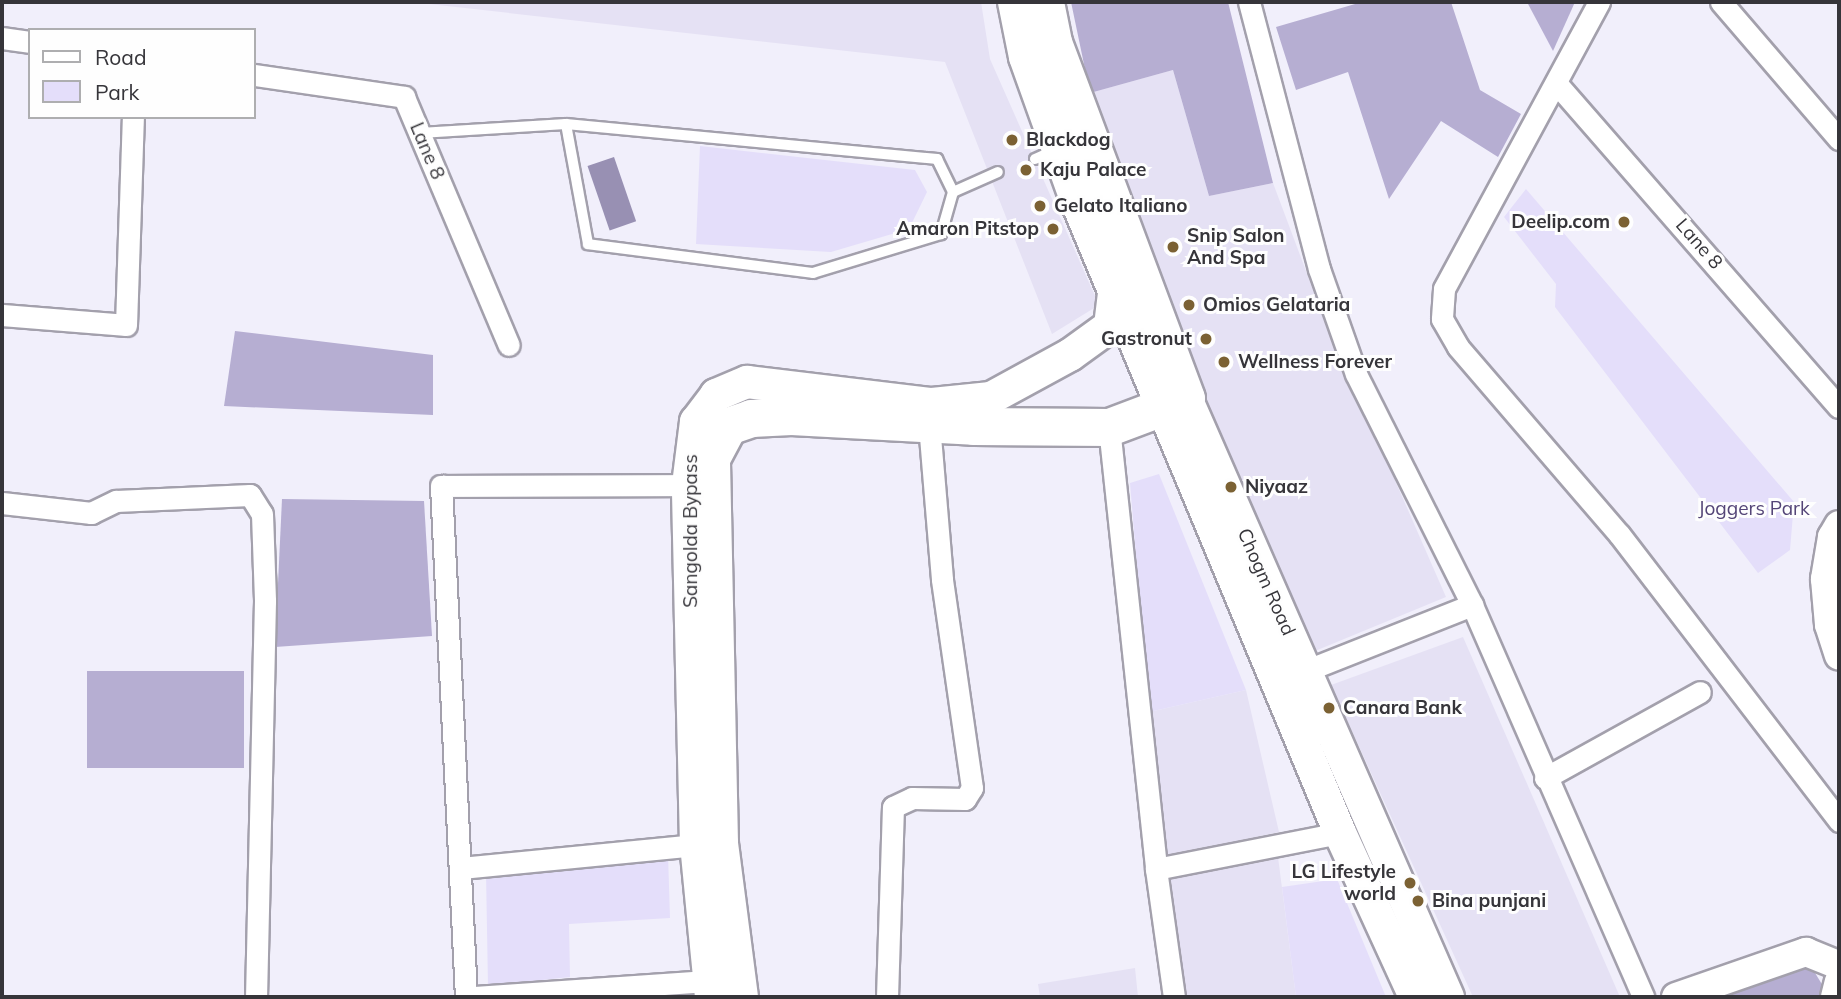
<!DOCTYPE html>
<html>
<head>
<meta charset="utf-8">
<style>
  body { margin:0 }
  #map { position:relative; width:1841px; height:999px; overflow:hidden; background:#f1effb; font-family:Mulish,sans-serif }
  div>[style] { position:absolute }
  .built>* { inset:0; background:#e5e1f4 }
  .green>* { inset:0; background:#e4defa }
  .forest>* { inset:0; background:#b6aed2; transform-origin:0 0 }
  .water>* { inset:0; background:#9890b3; transform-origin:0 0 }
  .roads { filter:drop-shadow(2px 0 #a3a0ac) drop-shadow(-2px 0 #a3a0ac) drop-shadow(0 2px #a3a0ac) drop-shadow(0 -2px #a3a0ac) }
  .lane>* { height:10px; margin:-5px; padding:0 5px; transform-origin:5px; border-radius:5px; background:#fff }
  .street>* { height:21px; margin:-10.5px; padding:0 10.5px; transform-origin:10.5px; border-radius:10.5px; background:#fff }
  .secondary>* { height:28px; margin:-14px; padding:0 14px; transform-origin:14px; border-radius:14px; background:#fff }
  .primary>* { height:32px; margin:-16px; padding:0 16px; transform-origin:16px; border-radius:16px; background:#fff }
  .highway>* { height:37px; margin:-18.5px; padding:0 18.5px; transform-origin:18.5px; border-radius:18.5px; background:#fff }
  .dots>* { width:19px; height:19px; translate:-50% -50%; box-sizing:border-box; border:4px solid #fefefe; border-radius:50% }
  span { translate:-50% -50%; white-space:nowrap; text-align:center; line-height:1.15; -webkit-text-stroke:6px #fefefe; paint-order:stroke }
  .poi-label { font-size:19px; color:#36353a; font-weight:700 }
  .left { translate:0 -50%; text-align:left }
  .right { translate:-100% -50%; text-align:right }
  .street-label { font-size:19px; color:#36353a }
  .park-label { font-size:19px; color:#544577 }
  .frame { position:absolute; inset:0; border:4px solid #36353a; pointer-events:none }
  .legend { position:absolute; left:28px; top:28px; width:228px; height:91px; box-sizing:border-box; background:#fefefe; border:2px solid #aeaeb0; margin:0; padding:9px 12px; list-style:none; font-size:21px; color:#36353a }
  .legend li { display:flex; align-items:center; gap:14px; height:35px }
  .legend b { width:35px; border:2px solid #aeaeb0 }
</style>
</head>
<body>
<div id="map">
  <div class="built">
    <div style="clip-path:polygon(411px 2px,981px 2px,990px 59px,1099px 305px,1052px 334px,945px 62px)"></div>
    <div style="clip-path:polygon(1173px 70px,1209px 196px,1273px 183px,1321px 311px,1446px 597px,1315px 651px,1189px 367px,1090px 93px)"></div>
    <div style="clip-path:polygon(1463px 637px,1620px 997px,1473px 997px,1331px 685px)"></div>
    <div style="clip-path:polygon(1246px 690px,1279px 832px,1164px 857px,1149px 712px)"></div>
    <div style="clip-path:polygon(1278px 857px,1296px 997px,1181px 997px,1168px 876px)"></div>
    <div style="clip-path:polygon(1135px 968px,1138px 997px,1040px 997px,1038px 984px)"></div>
  </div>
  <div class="green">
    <div style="clip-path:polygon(700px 146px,915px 170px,927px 192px,909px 229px,831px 252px,696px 244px)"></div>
    <div style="clip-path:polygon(1526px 189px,1794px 502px,1790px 550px,1758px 573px,1555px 307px,1556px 284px,1504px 217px)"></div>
    <div style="clip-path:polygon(1159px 474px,1246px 690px,1149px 712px,1130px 483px)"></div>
    <div style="clip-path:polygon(668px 854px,670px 918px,569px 924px,570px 977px,488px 986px,486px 873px)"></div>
    <div style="clip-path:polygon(1337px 879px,1386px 997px,1296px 997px,1282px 887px)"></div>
  </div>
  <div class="forest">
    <div style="clip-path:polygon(1071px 2px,1228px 2px,1273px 183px,1209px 196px,1173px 70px,1090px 93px)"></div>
    <div style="clip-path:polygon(1362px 2px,1451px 2px,1480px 90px,1521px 114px,1498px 157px,1441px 121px,1389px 199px,1348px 72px,1296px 90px,1276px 27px)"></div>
    <div style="clip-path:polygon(1527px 2px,1575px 2px,1553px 51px)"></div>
    <div style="clip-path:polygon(235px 331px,433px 355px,433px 415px,224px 406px)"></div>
    <div style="clip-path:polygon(282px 499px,424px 501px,432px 636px,275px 647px)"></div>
    <div style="left:87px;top:671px;width:157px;height:97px"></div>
    <div style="clip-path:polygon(1809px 963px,1823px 986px,1818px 997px,1717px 997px)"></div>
  </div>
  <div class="water">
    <div style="left:614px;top:157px;width:68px;height:28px;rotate:71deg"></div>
  </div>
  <div class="roads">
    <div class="lane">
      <div style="left:420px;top:133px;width:146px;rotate:-3.5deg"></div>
      <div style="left:566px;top:124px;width:373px;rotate:5.4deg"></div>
      <div style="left:937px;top:159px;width:37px;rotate:64deg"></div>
      <div style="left:953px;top:192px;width:44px;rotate:105.9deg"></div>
      <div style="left:941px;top:234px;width:134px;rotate:163.1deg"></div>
      <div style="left:813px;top:273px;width:227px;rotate:-172.7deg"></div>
      <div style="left:588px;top:244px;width:122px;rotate:-100.4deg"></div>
      <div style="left:1035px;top:159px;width:22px;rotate:-24deg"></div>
      <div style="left:953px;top:192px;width:49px;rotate:-24deg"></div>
    </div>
    <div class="street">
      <div style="left:1249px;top:2px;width:276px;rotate:75.3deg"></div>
      <div style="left:1319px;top:269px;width:111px;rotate:70.6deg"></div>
      <div style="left:1356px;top:374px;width:258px;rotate:63.3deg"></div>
      <div style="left:1472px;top:605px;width:428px;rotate:66.4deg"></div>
      <div style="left:1599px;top:2px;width:326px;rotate:118.4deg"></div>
      <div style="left:1444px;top:289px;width:30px;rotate:94deg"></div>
      <div style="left:1442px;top:319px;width:32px;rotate:60deg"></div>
      <div style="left:1458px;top:347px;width:247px;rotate:49.3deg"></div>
      <div style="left:1619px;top:534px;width:362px;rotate:52.5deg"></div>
      <div style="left:1721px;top:2px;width:181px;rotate:49.3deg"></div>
      <div style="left:2px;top:38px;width:28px;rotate:8deg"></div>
      <div style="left:254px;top:75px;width:152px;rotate:8.3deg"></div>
      <div style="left:404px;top:97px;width:269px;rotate:67.1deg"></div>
      <div style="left:1556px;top:83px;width:430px;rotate:48.9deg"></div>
      <div style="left:2px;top:315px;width:124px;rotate:4.6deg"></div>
      <div style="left:126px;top:325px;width:208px;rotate:-88.1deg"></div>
      <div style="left:1109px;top:427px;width:444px;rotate:83.9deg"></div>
      <div style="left:1156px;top:869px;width:187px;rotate:-11.1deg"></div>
      <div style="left:2px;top:503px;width:90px;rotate:6.4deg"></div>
      <div style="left:91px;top:513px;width:28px;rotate:-26deg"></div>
      <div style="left:116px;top:501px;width:134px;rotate:-2.6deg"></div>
      <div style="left:250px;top:495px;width:22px;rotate:58deg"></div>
      <div style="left:262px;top:514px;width:87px;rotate:88deg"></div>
      <div style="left:265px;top:601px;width:396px;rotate:91.3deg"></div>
      <div style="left:1305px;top:671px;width:180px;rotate:-21.6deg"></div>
      <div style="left:1545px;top:778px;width:177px;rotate:-29deg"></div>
      <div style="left:461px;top:868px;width:246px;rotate:-5.6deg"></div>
      <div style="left:1156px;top:869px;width:129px;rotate:82deg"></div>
      <div style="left:466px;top:997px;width:512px;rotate:-92.8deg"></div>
      <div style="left:441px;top:486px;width:260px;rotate:-0.2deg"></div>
      <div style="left:474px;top:997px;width:249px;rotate:-3.9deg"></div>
      <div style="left:887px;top:997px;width:190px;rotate:-88.2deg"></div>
      <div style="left:893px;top:807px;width:21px;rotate:-25deg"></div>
      <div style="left:912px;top:798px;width:53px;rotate:1.1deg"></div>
      <div style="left:965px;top:799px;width:13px;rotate:-58deg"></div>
      <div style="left:972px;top:788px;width:211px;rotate:-98.2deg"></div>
      <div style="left:942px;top:579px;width:156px;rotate:-94.8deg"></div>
    </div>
    <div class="secondary">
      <div style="left:1839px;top:525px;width:14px;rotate:120deg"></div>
      <div style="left:1832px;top:537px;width:43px;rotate:99.5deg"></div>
      <div style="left:1825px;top:579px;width:46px;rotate:85deg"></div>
      <div style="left:1829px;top:625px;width:32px;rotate:72deg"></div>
      <div style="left:1676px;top:997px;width:138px;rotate:-19.1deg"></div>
      <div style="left:1806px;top:952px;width:35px;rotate:22deg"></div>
      <div style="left:1835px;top:997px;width:16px;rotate:-76deg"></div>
    </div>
    <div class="primary">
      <div style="left:1014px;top:2px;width:56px;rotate:78.7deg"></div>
      <div style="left:1025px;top:57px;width:154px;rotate:70.3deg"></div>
      <div style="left:1077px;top:202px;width:684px;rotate:67.37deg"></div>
      <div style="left:1340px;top:833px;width:180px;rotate:65.4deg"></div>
      <div style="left:1186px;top:398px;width:654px;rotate:66.38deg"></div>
      <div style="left:711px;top:997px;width:153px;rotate:-95.6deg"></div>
      <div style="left:696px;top:845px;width:360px;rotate:-91.3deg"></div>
      <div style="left:688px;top:485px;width:64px;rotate:-82.8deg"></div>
      <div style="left:696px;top:422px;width:34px;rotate:-53deg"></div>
      <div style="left:716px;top:395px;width:34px;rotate:-23deg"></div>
      <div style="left:747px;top:382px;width:186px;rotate:6.8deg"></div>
      <div style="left:932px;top:404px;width:59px;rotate:-5.8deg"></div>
      <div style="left:991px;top:398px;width:90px;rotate:-28.6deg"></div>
      <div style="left:1070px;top:355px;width:49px;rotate:-35.9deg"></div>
      <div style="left:1110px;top:326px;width:32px;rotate:-83deg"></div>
    </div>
    <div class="highway">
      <div style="left:739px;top:997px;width:155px;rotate:-97.4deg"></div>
      <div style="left:719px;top:843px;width:385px;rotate:-91.2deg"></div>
      <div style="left:711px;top:458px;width:36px;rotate:-62deg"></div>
      <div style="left:728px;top:426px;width:24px;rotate:-19deg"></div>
      <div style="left:751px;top:418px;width:40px;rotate:-2.9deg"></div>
      <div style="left:791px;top:416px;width:182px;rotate:3.1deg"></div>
      <div style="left:973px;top:426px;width:136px;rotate:0.4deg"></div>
      <div style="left:1109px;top:427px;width:82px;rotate:-20.6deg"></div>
      <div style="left:1186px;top:398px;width:380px;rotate:-110.5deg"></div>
      <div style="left:1053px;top:42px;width:41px;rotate:-101.3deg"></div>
    </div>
  </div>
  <div class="dots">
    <div style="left:1012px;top:140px;background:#7b6133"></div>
    <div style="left:1026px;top:170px;background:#7b6133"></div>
    <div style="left:1040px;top:206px;background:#7b6133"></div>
    <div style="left:1624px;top:222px;background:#7b6133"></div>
    <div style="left:1053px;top:229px;background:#7b6133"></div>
    <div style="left:1173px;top:247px;background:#7b6133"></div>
    <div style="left:1189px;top:305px;background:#7b6133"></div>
    <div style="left:1206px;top:339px;background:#7b6133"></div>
    <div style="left:1224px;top:362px;background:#7b6133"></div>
    <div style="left:1231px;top:487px;background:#7b6133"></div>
    <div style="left:1329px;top:708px;background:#7b6133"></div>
    <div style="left:1410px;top:883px;background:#7b6133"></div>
    <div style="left:1418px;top:901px;background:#7b6133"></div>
  </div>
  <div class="poi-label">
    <span class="left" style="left:1026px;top:140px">Blackdog</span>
    <span class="left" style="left:1040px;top:170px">Kaju Palace</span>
    <span class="left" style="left:1054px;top:206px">Gelato Italiano</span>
    <span class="right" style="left:1610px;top:222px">Deelip.com</span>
    <span class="right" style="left:1039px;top:229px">Amaron Pitstop</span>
    <span class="left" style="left:1187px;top:247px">Snip Salon<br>And Spa</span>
    <span class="left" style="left:1203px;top:305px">Omios Gelataria</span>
    <span class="right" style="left:1192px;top:339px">Gastronut</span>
    <span class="left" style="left:1238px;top:362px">Wellness Forever</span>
    <span class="left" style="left:1245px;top:487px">Niyaaz</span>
    <span class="left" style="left:1343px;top:708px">Canara Bank</span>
    <span class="right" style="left:1396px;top:883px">LG Lifestyle<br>world</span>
    <span class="left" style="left:1432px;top:901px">Bina punjani</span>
  </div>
  <div class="street-label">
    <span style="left:427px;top:151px;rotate:67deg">Lane 8</span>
    <span style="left:1699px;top:244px;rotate:49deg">Lane 8</span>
    <span style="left:691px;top:531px;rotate:-90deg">Sangolda Bypass</span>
    <span style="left:1266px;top:582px;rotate:66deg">Chogm Road</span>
  </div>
  <div class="park-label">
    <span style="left:1754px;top:509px">Joggers Park</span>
  </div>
  <div class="frame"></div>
  <ul class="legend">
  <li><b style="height:9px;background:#fff"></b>Road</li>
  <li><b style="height:19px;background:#e4defa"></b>Park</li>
  </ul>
</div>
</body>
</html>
